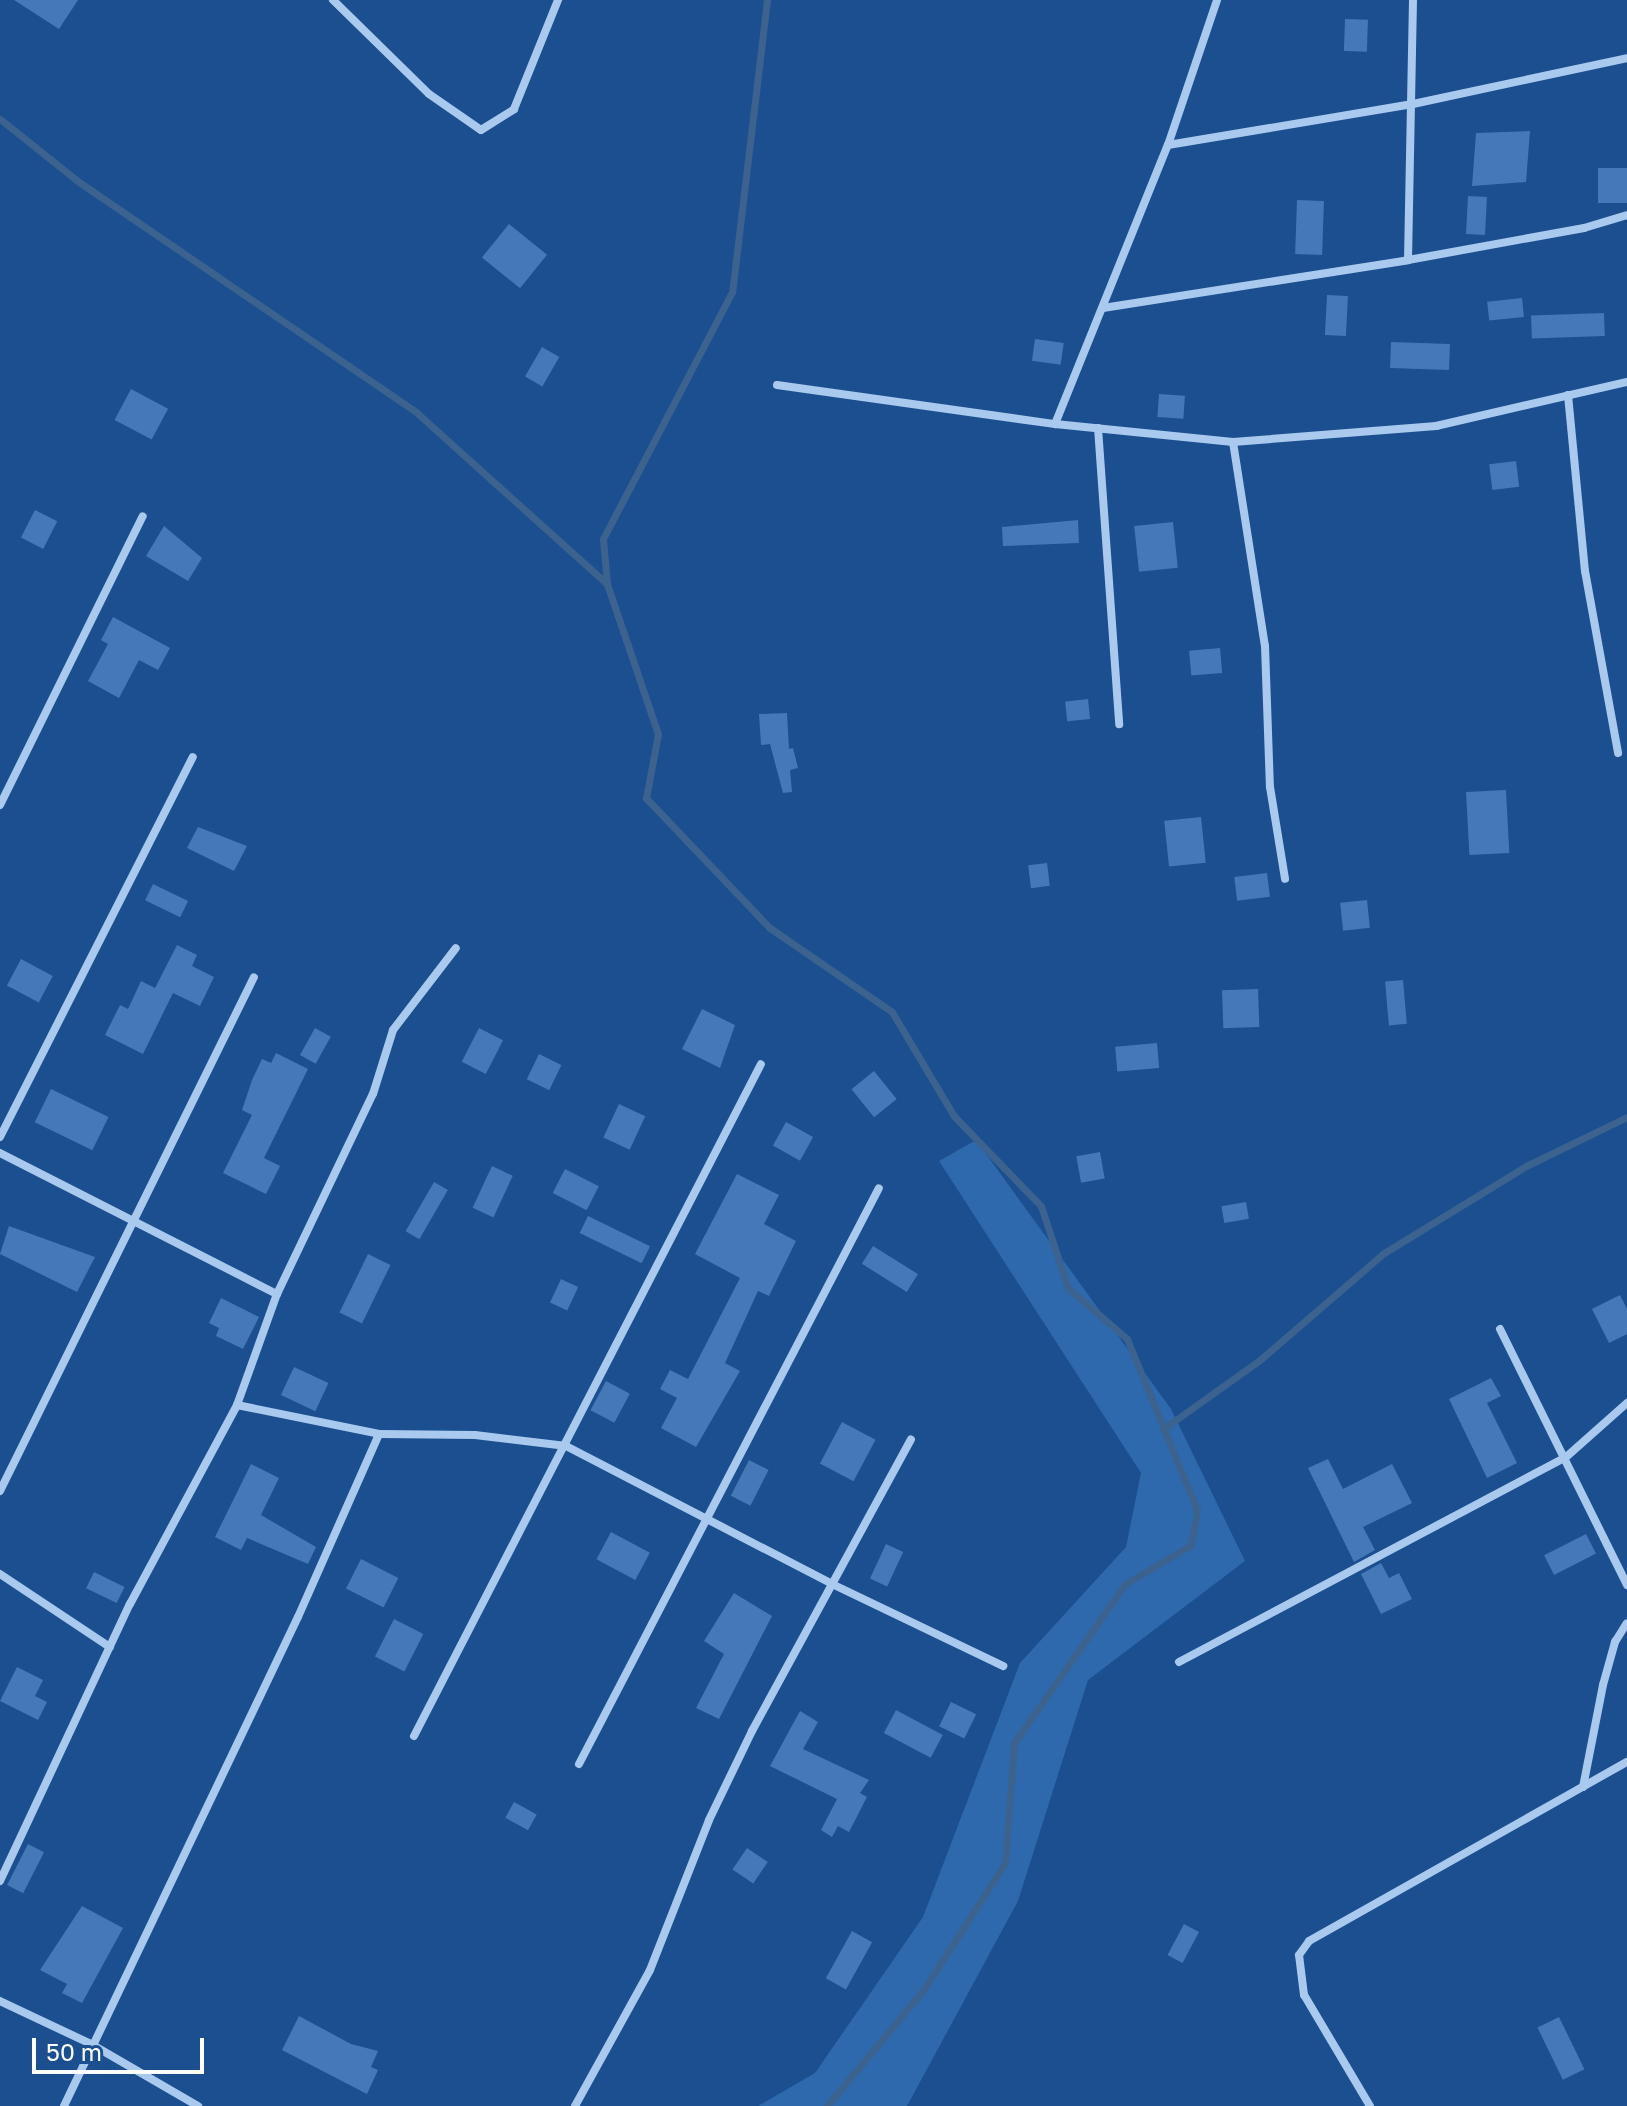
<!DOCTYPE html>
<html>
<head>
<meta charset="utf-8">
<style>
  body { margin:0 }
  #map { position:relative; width:1627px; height:2106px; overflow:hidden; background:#1b4f8f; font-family:"Golos Text",sans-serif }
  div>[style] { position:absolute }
  .green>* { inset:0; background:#2e69ad }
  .stream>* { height:7px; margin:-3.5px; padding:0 3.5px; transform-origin:3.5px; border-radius:3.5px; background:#3c6290 }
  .building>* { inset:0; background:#4478b7; transform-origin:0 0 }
  .minor>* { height:8px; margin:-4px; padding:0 4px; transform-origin:4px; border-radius:4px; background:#a9c9ee }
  span { translate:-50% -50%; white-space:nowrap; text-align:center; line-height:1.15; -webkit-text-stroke:6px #1b4f8f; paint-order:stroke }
  .scale { position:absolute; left:32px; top:2038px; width:172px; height:36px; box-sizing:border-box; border:4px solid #fff; border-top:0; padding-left:10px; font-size:24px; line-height:28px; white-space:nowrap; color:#fff; -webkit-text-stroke:6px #1b4f8f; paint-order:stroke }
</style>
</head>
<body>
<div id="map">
  <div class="green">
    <div style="clip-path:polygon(976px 1140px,1171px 1409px,1245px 1561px,1088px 1680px,1018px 1901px,907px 2106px,758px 2106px,815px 2073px,923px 1917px,1020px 1663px,1126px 1547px,1141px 1473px,939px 1161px)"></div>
  </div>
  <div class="stream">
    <div style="left:767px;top:0;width:294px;rotate:96.8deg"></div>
    <div style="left:732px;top:292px;width:279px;rotate:117.6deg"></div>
    <div style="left:603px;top:539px;width:45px;rotate:84.9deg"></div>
    <div style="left:607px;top:584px;width:158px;rotate:71.2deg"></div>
    <div style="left:658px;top:734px;width:65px;rotate:100.6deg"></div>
    <div style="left:646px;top:798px;width:180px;rotate:46.4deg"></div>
    <div style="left:770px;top:928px;width:148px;rotate:34.5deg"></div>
    <div style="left:892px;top:1012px;width:121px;rotate:59.2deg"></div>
    <div style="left:954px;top:1116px;width:125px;rotate:46deg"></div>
    <div style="left:1041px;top:1206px;width:86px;rotate:71.8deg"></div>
    <div style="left:1068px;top:1288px;width:78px;rotate:40.8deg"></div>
    <div style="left:1127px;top:1339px;width:185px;rotate:67.7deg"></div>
    <div style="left:1197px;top:1510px;width:36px;rotate:100deg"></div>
    <div style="left:1191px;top:1545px;width:77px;rotate:149.4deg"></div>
    <div style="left:1125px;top:1584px;width:194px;rotate:124.9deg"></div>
    <div style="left:1014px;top:1743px;width:120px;rotate:94.3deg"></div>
    <div style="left:1005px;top:1863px;width:150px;rotate:122.7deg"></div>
    <div style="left:924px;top:1989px;width:152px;rotate:129.7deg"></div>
    <div style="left:0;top:119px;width:101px;rotate:38.6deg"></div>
    <div style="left:79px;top:182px;width:408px;rotate:34.3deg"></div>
    <div style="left:416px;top:412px;width:257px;rotate:42deg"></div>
    <div style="left:1163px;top:1429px;width:120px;rotate:-35.5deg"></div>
    <div style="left:1261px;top:1359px;width:162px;rotate:-40.8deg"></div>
    <div style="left:1384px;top:1253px;width:167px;rotate:-31.5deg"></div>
    <div style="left:1526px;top:1166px;width:112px;rotate:-25.9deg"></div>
  </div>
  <div class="building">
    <div style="clip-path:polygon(14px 0,78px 0,59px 29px)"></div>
    <div style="left:1345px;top:19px;width:23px;height:32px;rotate:2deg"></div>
    <div style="clip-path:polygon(1530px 131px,1526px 182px,1472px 186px,1476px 133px)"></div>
    <div style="left:1598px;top:168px;width:29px;height:35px"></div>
    <div style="left:1468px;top:196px;width:19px;height:38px;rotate:3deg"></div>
    <div style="left:1297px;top:200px;width:27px;height:54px;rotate:2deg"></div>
    <div style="left:509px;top:224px;width:49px;height:43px;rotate:39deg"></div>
    <div style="left:1327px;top:295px;width:21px;height:40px;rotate:3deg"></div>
    <div style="left:1522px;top:298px;width:19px;height:35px;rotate:84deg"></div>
    <div style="left:1604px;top:313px;width:23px;height:73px;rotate:88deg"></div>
    <div style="left:1035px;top:339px;width:29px;height:22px;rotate:8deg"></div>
    <div style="left:1391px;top:342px;width:59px;height:26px;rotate:2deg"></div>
    <div style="left:542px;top:347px;width:20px;height:34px;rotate:30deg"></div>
    <div style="left:131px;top:389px;width:42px;height:35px;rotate:28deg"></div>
    <div style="left:1159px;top:394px;width:26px;height:23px;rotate:4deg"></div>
    <div style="left:1516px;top:461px;width:26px;height:27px;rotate:83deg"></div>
    <div style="left:35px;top:510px;width:25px;height:31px;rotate:27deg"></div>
    <div style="clip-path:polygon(1078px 520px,1079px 543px,1003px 546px,1002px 527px)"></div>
    <div style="left:1173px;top:522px;width:46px;height:39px;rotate:84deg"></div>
    <div style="clip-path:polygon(164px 526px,202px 558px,188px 581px,146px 556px)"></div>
    <div style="clip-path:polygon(113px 617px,170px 648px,158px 670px,139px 660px,119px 698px,88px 681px,108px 644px,101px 640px)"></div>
    <div style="left:1220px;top:648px;width:25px;height:31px;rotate:85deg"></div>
    <div style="left:1088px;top:699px;width:20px;height:23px;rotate:84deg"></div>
    <div style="clip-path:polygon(787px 713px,789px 749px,793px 748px,798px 768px,790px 770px,792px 792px,783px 793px,770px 744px,761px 745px,759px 714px)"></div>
    <div style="left:1506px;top:790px;width:63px;height:40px;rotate:87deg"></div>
    <div style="left:1201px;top:817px;width:46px;height:37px;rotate:84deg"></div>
    <div style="clip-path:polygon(198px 827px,247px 846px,234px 871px,187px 848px)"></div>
    <div style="left:1047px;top:863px;width:23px;height:19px;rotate:83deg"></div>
    <div style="left:1267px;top:873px;width:24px;height:33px;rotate:83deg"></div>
    <div style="left:153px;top:884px;width:39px;height:18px;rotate:26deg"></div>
    <div style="left:1367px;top:900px;width:28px;height:27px;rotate:84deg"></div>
    <div style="clip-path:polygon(177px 945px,197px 955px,192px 966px,214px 977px,200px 1006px,173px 993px,143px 1054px,105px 1035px,120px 1005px,128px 1009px,141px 981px,155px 988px)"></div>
    <div style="left:21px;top:959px;width:36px;height:30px;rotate:28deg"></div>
    <div style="left:1403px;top:980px;width:44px;height:18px;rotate:85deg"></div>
    <div style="left:1258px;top:989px;width:38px;height:36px;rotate:88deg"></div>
    <div style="clip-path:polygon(702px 1009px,735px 1025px,720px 1068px,682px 1049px)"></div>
    <div style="left:315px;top:1028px;width:18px;height:31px;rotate:29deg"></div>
    <div style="left:479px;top:1028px;width:27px;height:38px;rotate:27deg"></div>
    <div style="left:1157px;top:1043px;width:25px;height:42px;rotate:85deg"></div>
    <div style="clip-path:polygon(276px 1053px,308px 1069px,264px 1158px,280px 1166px,266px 1194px,223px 1173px,252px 1115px,242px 1110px,252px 1080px,262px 1059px,271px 1063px)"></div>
    <div style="left:539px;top:1054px;width:25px;height:28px;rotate:26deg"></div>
    <div style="left:874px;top:1071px;width:36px;height:29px;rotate:51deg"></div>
    <div style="left:51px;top:1089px;width:64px;height:37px;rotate:26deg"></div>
    <div style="left:619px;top:1104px;width:29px;height:37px;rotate:25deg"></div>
    <div style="left:786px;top:1122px;width:31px;height:27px;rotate:29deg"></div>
    <div style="left:1100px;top:1152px;width:27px;height:24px;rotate:80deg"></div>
    <div style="left:492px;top:1166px;width:23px;height:46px;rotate:25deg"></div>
    <div style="left:565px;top:1169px;width:38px;height:27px;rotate:27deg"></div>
    <div style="clip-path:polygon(737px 1174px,779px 1195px,764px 1224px,796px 1241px,769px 1296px,758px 1291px,725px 1363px,740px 1371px,696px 1447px,661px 1428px,677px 1398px,660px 1389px,670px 1370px,688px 1379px,740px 1278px,695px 1254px)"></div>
    <div style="left:434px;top:1182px;width:16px;height:57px;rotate:30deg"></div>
    <div style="left:1246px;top:1202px;width:17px;height:25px;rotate:80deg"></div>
    <div style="left:588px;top:1216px;width:69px;height:19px;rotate:26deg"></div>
    <div style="clip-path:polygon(9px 1226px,95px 1257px,77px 1292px,0 1254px)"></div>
    <div style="left:873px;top:1246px;width:53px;height:21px;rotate:32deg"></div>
    <div style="left:368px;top:1254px;width:25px;height:65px;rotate:26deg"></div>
    <div style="left:561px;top:1279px;width:19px;height:26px;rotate:25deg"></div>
    <div style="clip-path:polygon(1620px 1295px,1627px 1309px,1627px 1334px,1609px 1343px,1592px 1309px)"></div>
    <div style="clip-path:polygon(221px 1298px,259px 1317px,243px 1349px,216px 1336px,219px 1328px,209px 1323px)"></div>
    <div style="left:294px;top:1367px;width:38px;height:31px;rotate:25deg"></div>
    <div style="clip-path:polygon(1491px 1378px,1501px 1396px,1487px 1403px,1517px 1463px,1487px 1478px,1449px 1399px)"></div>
    <div style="left:606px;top:1381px;width:27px;height:33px;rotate:28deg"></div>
    <div style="left:842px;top:1422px;width:38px;height:47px;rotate:28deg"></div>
    <div style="clip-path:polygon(1328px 1459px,1343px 1489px,1392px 1464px,1412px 1503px,1363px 1527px,1375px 1550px,1354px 1562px,1308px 1468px)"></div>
    <div style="left:749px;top:1460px;width:22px;height:40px;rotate:27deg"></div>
    <div style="clip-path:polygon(251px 1464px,279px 1478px,261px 1515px,316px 1547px,308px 1564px,247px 1538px,241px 1550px,215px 1537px)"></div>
    <div style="left:611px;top:1532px;width:44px;height:31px;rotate:28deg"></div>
    <div style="left:1586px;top:1534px;width:22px;height:47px;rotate:63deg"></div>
    <div style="left:886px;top:1544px;width:19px;height:38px;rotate:25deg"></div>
    <div style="left:361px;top:1559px;width:42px;height:33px;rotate:27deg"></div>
    <div style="clip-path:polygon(1381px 1563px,1389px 1578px,1399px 1573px,1412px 1599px,1381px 1614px,1361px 1574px)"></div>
    <div style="left:94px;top:1572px;width:34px;height:18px;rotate:26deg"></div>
    <div style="clip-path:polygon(734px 1593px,772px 1616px,719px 1719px,696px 1708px,724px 1654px,704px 1641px)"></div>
    <div style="left:394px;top:1619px;width:33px;height:42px;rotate:27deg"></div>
    <div style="clip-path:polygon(17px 1667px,43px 1680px,35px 1696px,47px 1702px,38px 1720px,0 1701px)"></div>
    <div style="left:951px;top:1702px;width:28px;height:27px;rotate:26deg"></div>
    <div style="left:896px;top:1710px;width:53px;height:26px;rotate:28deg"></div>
    <div style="clip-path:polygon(800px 1711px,818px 1722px,803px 1749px,869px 1780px,860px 1793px,867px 1797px,849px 1832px,838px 1826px,832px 1837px,821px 1830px,837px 1799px,770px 1766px)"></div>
    <div style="left:514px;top:1802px;width:26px;height:18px;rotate:29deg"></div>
    <div style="left:28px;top:1844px;width:18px;height:46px;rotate:27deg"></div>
    <div style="left:747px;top:1848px;width:25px;height:26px;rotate:34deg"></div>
    <div style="clip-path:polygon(82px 1906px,123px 1928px,82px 2003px,62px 1993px,67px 1984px,40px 1970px)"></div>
    <div style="left:1184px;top:1924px;width:17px;height:35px;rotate:28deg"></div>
    <div style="left:852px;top:1931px;width:23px;height:54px;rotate:29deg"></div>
    <div style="clip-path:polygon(299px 2016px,351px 2044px,378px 2051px,371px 2067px,378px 2070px,367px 2094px,282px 2050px)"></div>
    <div style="left:1559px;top:2017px;width:58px;height:24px;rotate:64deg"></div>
  </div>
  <div class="minor">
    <div style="left:333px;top:0;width:134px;rotate:44.4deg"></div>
    <div style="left:429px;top:94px;width:63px;rotate:34.7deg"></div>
    <div style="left:481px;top:130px;width:39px;rotate:-32deg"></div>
    <div style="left:514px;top:109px;width:118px;rotate:-68deg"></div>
    <div style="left:1168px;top:145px;width:248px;rotate:-9.5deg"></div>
    <div style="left:1413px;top:104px;width:219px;rotate:-12.1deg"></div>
    <div style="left:1408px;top:260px;width:260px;rotate:-88.9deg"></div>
    <div style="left:1103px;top:308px;width:309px;rotate:-8.9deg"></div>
    <div style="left:1408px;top:260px;width:179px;rotate:-10.3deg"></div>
    <div style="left:1584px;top:228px;width:45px;rotate:-16.8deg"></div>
    <div style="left:777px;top:385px;width:281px;rotate:8deg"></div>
    <div style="left:1055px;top:424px;width:179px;rotate:5.8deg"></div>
    <div style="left:1233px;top:442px;width:204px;rotate:-4.5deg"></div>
    <div style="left:1436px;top:426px;width:196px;rotate:-13deg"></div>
    <div style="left:1568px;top:395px;width:177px;rotate:84.5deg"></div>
    <div style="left:1585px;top:571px;width:185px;rotate:79.7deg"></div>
    <div style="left:1055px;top:424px;width:301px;rotate:-68deg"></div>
    <div style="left:1168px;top:145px;width:153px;rotate:-71.3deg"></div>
    <div style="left:1098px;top:428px;width:297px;rotate:85.9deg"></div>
    <div style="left:1233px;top:442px;width:206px;rotate:81.1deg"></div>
    <div style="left:1265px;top:646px;width:141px;rotate:88deg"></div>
    <div style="left:1270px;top:787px;width:93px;rotate:80.7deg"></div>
    <div style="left:0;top:805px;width:322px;rotate:-63.7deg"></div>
    <div style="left:0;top:1137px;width:426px;rotate:-63.1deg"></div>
    <div style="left:0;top:1153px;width:311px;rotate:27deg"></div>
    <div style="left:1500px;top:1329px;width:286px;rotate:63.6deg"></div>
    <div style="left:237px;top:1405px;width:118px;rotate:-70.2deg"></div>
    <div style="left:277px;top:1294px;width:222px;rotate:-64.4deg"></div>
    <div style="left:373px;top:1094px;width:67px;rotate:-72.6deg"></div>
    <div style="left:393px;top:1030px;width:103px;rotate:-52.5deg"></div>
    <div style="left:0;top:1491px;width:573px;rotate:-63.7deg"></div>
    <div style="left:0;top:1574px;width:132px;rotate:33.6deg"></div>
    <div style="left:1179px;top:1662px;width:437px;rotate:-27.9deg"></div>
    <div style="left:1565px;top:1458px;width:83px;rotate:-41.6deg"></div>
    <div style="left:414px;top:1736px;width:756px;rotate:-62.69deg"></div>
    <div style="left:579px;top:1764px;width:649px;rotate:-62.49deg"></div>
    <div style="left:1583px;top:1787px;width:104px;rotate:-78.9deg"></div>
    <div style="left:1603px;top:1685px;width:45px;rotate:-74.4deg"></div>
    <div style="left:1615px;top:1642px;width:22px;rotate:-58deg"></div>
    <div style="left:0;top:1881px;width:306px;rotate:-64.9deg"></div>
    <div style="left:130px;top:1604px;width:226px;rotate:-61.7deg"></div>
    <div style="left:237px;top:1405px;width:145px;rotate:11.5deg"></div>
    <div style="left:379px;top:1434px;width:96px;rotate:0.6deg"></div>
    <div style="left:475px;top:1435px;width:92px;rotate:6.9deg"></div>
    <div style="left:566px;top:1446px;width:300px;rotate:27.4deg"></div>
    <div style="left:832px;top:1584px;width:190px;rotate:25.6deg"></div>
    <div style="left:0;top:2001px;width:101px;rotate:25.3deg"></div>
    <div style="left:91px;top:2044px;width:124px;rotate:30.1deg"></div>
    <div style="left:64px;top:2106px;width:542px;rotate:-64.43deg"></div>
    <div style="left:298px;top:1617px;width:200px;rotate:-66.1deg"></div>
    <div style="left:575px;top:2106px;width:155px;rotate:-61.1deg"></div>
    <div style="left:650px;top:1970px;width:161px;rotate:-68.5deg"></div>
    <div style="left:709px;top:1820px;width:99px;rotate:-64.2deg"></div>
    <div style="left:752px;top:1731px;width:332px;rotate:-61.4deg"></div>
    <div style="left:1370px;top:2106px;width:129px;rotate:-120.7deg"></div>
    <div style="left:1304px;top:1995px;width:40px;rotate:-97.1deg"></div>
    <div style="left:1299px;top:1955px;width:17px;rotate:-54deg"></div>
    <div style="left:1309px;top:1941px;width:365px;rotate:-29.4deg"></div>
  </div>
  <div class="scale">50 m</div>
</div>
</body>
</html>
